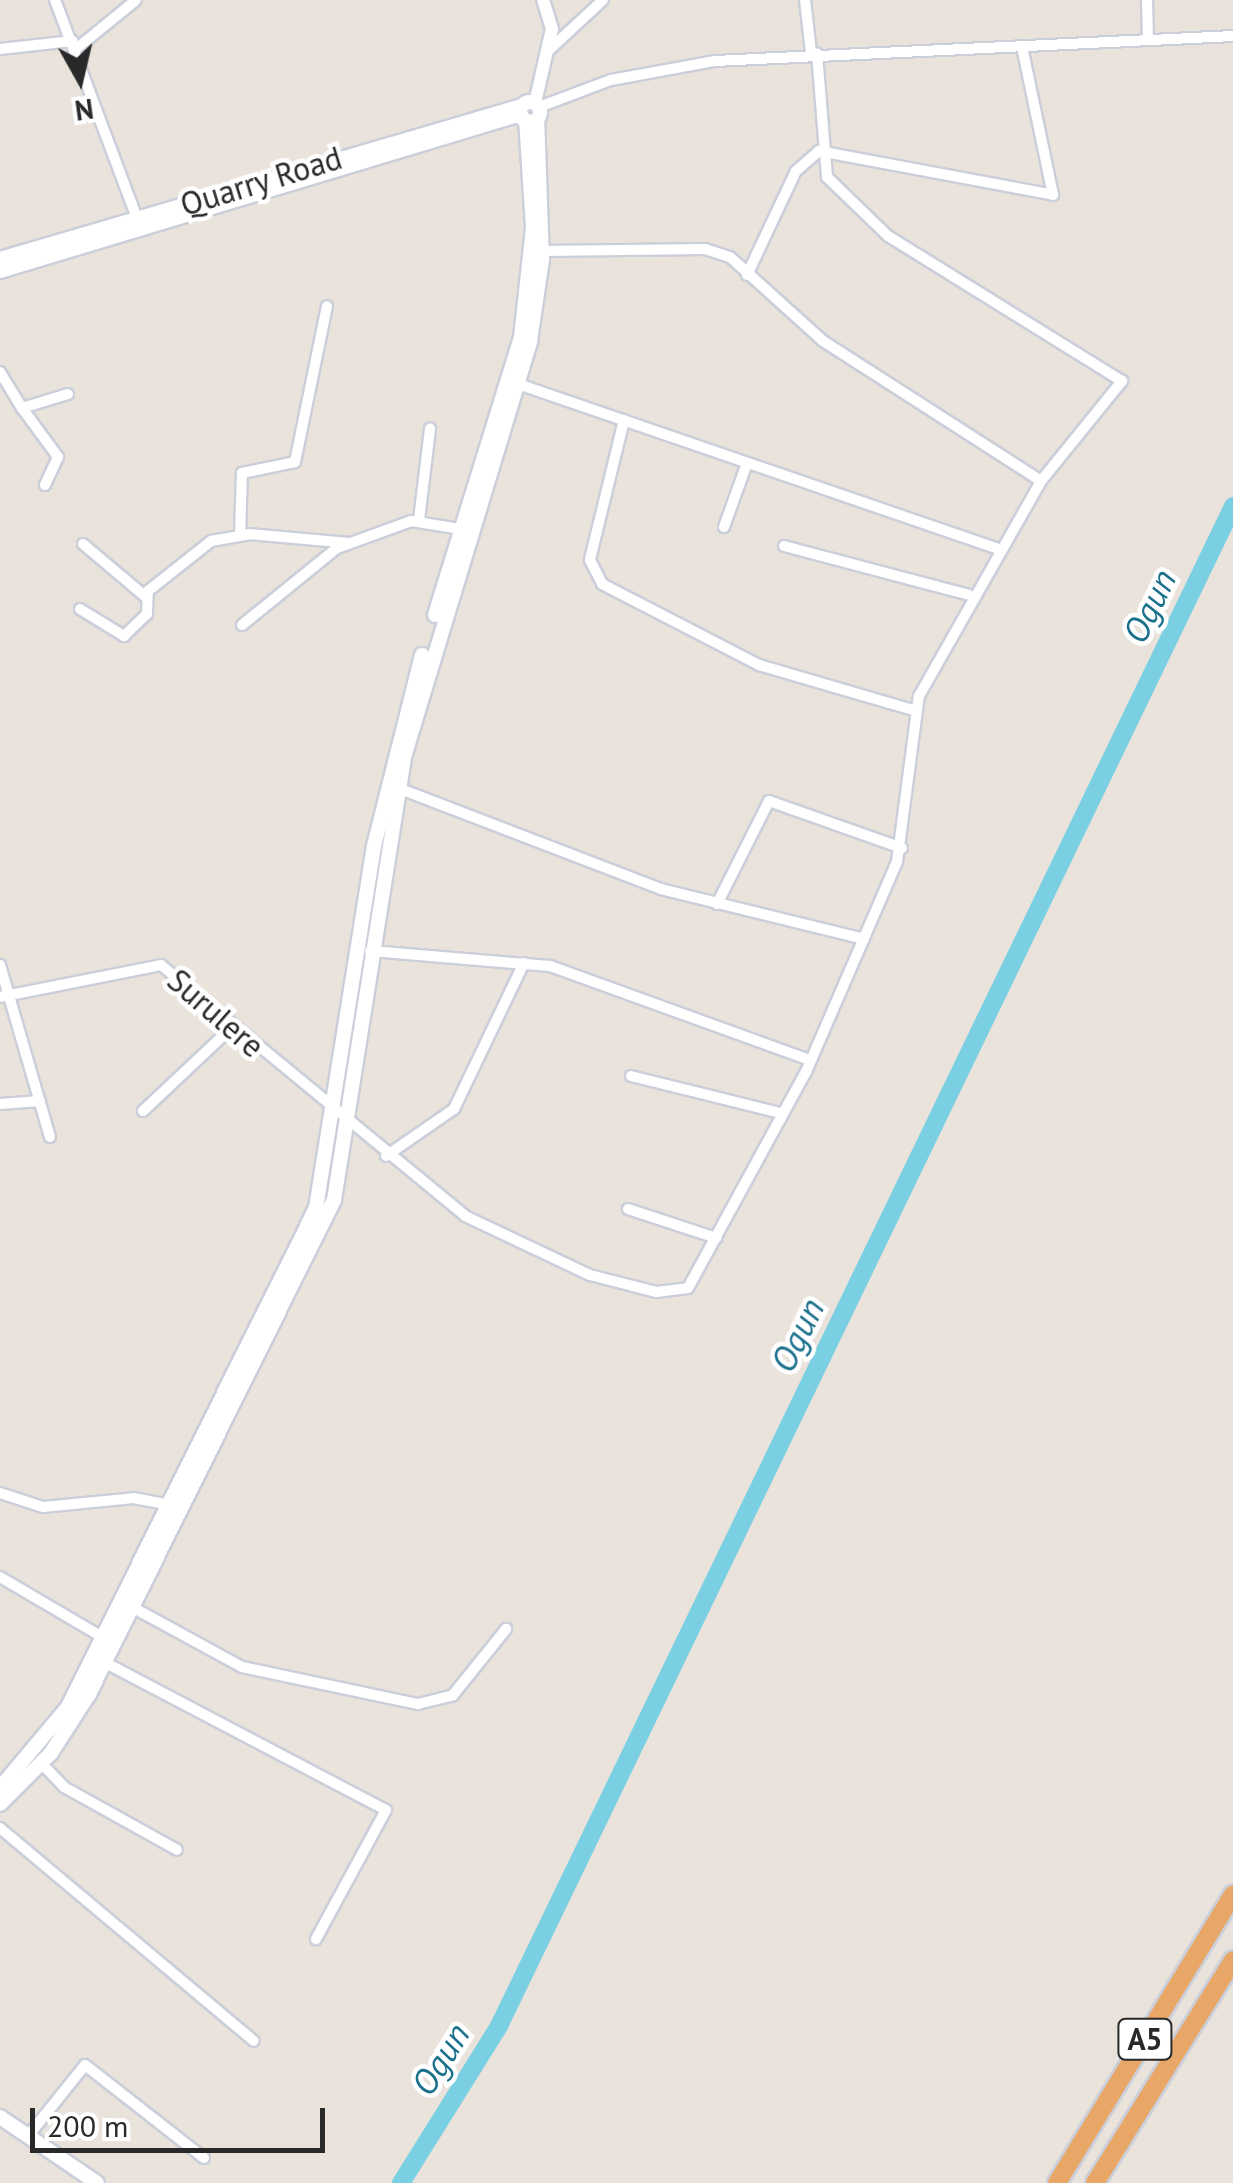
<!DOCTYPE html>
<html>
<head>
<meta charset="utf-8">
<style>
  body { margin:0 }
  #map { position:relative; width:1233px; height:2183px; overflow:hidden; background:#eae3dc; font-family:"PT Sans",sans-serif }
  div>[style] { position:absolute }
  .river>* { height:18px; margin:-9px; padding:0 9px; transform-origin:9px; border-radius:9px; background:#7ad0e2 }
  .roads { filter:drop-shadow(2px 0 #cbcfd9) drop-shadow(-2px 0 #cbcfd9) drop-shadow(0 2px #cbcfd9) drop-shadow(0 -2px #cbcfd9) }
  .minor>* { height:10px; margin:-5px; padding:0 5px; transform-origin:5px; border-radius:5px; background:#fff }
  .tertiary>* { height:12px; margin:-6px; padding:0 6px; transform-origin:6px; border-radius:6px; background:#fff }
  .secondary>* { height:14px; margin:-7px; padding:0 7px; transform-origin:7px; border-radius:7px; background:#fff }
  .secondary>.ring { margin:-7px; padding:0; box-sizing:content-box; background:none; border:14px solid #fff; border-radius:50% }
  .trunk>* { height:18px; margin:-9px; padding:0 9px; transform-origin:9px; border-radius:9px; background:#e8a667 }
  span { translate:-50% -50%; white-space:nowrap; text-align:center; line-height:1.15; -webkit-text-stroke:9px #fff; paint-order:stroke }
  .shield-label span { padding:2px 8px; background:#fff; border:2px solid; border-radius:8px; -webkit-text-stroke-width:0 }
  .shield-label { font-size:30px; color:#292929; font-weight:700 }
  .street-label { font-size:32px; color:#292929 }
  .water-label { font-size:35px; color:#1b708c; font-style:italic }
  .north { position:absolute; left:30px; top:30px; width:100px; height:100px; -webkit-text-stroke:8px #fff; paint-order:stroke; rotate:172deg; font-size:28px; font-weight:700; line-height:40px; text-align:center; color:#292929 }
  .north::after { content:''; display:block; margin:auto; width:35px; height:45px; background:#292929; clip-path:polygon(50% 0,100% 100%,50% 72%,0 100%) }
  .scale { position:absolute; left:30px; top:2108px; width:295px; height:45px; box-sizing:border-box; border:5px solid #292929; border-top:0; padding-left:12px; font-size:30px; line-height:35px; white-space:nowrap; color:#292929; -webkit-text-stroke:8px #fff; paint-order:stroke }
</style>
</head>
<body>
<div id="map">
  <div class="river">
    <div style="left:401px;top:2183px;width:185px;rotate:-58deg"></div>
    <div style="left:499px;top:2026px;width:1688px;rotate:-64.22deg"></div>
  </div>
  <div class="roads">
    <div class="minor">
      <div style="left:55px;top:0;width:233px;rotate:69.4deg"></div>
      <div style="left:805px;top:0;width:53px;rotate:83.5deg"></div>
      <div style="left:1147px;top:0;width:40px;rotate:88.6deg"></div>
      <div style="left:0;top:49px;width:73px;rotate:-6.3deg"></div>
      <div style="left:76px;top:49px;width:77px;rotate:-39.2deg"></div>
      <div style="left:550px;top:49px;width:72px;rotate:-42.8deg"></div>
      <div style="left:539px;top:107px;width:77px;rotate:-20.6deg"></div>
      <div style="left:611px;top:80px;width:106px;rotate:-10.4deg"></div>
      <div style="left:715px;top:61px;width:519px;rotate:-2.76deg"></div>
      <div style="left:542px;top:251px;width:163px;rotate:-0.7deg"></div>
      <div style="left:705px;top:249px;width:26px;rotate:18deg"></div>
      <div style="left:730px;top:257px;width:125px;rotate:42.1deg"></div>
      <div style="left:823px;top:341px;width:259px;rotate:32.7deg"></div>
      <div style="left:747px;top:275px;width:115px;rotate:-64.8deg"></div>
      <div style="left:796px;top:171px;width:30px;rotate:-41deg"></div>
      <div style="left:819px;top:151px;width:238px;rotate:10.6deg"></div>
      <div style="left:1053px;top:195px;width:152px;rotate:-101.8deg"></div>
      <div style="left:0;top:372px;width:42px;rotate:58.6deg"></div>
      <div style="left:22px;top:408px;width:48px;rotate:-16.9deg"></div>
      <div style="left:521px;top:385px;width:505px;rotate:18.94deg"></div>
      <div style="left:22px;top:408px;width:61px;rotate:53.7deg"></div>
      <div style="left:58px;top:457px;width:31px;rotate:115deg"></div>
      <div style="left:624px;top:420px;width:144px;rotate:103.7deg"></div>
      <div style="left:590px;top:560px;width:27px;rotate:63deg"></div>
      <div style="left:602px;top:584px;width:177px;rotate:27.3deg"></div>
      <div style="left:759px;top:665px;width:160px;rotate:16.3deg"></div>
      <div style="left:419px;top:520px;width:92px;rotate:-83.1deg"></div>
      <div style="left:724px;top:527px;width:65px;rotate:-70.2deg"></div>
      <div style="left:240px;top:535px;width:62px;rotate:-88.2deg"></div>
      <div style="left:242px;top:473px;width:54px;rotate:-11.7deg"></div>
      <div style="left:295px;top:462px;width:159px;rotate:-78.4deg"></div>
      <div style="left:83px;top:544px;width:82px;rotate:40.1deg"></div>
      <div style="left:784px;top:546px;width:191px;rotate:14.8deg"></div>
      <div style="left:80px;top:609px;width:52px;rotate:31.5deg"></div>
      <div style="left:124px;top:636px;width:32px;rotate:-44deg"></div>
      <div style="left:147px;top:614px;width:23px;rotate:-88deg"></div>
      <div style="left:148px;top:591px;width:80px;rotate:-38.4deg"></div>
      <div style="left:211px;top:541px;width:39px;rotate:-10deg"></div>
      <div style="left:249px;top:534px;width:101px;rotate:5.1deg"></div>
      <div style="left:242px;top:625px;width:122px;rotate:-39deg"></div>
      <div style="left:337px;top:548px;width:79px;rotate:-20deg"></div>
      <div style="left:411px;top:521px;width:51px;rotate:9.1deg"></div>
      <div style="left:398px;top:788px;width:282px;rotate:21deg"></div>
      <div style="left:661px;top:889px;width:209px;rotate:13.8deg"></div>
      <div style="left:717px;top:904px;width:115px;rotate:-63.2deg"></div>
      <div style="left:769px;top:801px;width:141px;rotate:19.5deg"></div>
      <div style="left:370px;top:951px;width:181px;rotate:4.8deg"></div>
      <div style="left:550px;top:966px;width:276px;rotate:19.9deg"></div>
      <div style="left:0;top:965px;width:179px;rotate:73.8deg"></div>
      <div style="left:0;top:997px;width:164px;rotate:-11.2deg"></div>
      <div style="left:161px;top:965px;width:394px;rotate:39.5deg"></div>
      <div style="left:465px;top:1216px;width:138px;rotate:25.3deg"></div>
      <div style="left:590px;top:1275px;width:68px;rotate:14.4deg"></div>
      <div style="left:656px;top:1292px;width:32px;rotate:-7deg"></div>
      <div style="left:688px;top:1288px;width:246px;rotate:-61.4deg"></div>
      <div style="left:806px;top:1072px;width:229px;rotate:-66.6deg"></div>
      <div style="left:897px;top:862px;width:167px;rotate:-82.5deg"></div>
      <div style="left:919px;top:696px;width:247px;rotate:-60.4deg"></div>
      <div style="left:1041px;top:481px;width:129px;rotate:-51deg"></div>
      <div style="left:1122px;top:381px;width:275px;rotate:-148.2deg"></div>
      <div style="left:888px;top:236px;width:85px;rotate:-136deg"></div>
      <div style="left:827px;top:177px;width:124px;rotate:-94.6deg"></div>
      <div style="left:631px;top:1076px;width:154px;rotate:13.9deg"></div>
      <div style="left:0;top:1104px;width:40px;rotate:-4.3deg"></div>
      <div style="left:143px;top:1111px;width:121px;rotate:-43.3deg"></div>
      <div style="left:386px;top:1156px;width:83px;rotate:-34.7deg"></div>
      <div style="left:454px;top:1109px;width:162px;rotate:-64.4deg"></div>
      <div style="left:628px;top:1209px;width:93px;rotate:18.2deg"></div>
      <div style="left:0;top:1493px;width:45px;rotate:18deg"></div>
      <div style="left:43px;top:1507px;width:91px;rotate:-5.6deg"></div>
      <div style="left:134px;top:1498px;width:37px;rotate:11deg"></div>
      <div style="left:0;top:1577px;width:121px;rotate:30.4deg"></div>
      <div style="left:132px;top:1607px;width:125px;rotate:28.6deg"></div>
      <div style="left:242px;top:1667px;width:180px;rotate:11.9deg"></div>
      <div style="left:418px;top:1704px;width:36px;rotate:-14deg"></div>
      <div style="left:453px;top:1695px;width:85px;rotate:-51.2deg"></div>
      <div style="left:104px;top:1662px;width:318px;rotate:27.7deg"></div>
      <div style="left:386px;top:1810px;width:147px;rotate:118.5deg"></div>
      <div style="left:41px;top:1763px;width:33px;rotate:46deg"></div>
      <div style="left:64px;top:1787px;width:129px;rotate:29.1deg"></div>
      <div style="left:0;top:1828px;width:331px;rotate:40deg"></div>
      <div style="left:28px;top:2136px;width:91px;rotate:-51.2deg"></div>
      <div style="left:85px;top:2065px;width:151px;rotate:38deg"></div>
    </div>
    <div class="tertiary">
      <div style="left:535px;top:103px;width:76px;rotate:-77.1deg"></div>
      <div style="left:552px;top:29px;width:30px;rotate:-107deg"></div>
    </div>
    <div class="secondary">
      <div class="ring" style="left:520px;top:102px;width:6px;height:6px"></div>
      <div style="left:0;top:259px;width:544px;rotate:-16.34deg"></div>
      <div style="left:0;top:271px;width:544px;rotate:-16.77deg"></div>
      <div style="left:435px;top:615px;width:290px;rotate:-72.8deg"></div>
      <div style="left:521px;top:338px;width:112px;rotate:-83.8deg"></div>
      <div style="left:533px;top:227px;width:107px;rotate:-93.7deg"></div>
      <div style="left:0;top:1788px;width:106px;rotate:-50deg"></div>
      <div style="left:68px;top:1707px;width:557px;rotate:-63.57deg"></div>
      <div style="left:316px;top:1208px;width:367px;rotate:-80.9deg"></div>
      <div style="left:374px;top:846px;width:197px;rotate:-75.9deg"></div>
      <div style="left:0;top:1804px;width:72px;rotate:-45deg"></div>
      <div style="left:51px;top:1753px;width:70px;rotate:-57.2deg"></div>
      <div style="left:89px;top:1694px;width:551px;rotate:-63.62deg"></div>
      <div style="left:334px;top:1200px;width:448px;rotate:-81deg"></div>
      <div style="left:404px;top:757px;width:435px;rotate:-73.1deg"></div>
      <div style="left:530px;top:341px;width:82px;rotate:-81.6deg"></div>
      <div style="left:542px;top:260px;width:141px;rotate:-92deg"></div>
      <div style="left:0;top:2117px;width:117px;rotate:34.2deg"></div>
    </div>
    <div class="trunk">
      <div style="left:1057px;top:2183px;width:338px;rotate:-58.6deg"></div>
      <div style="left:1095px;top:2183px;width:262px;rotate:-58.2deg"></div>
    </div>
  </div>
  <div class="shield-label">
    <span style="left:1145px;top:2039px">A5</span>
  </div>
  <div class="street-label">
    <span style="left:261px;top:181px;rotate:-17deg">Quarry Road</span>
    <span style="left:216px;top:1013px;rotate:41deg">Surulere</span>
  </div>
  <div class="water-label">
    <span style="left:1149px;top:606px;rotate:-64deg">Ogun</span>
    <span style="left:797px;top:1335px;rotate:-64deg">Ogun</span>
    <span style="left:440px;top:2059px;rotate:-58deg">Ogun</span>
  </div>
  <div class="north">N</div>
  <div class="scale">200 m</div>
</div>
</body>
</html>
